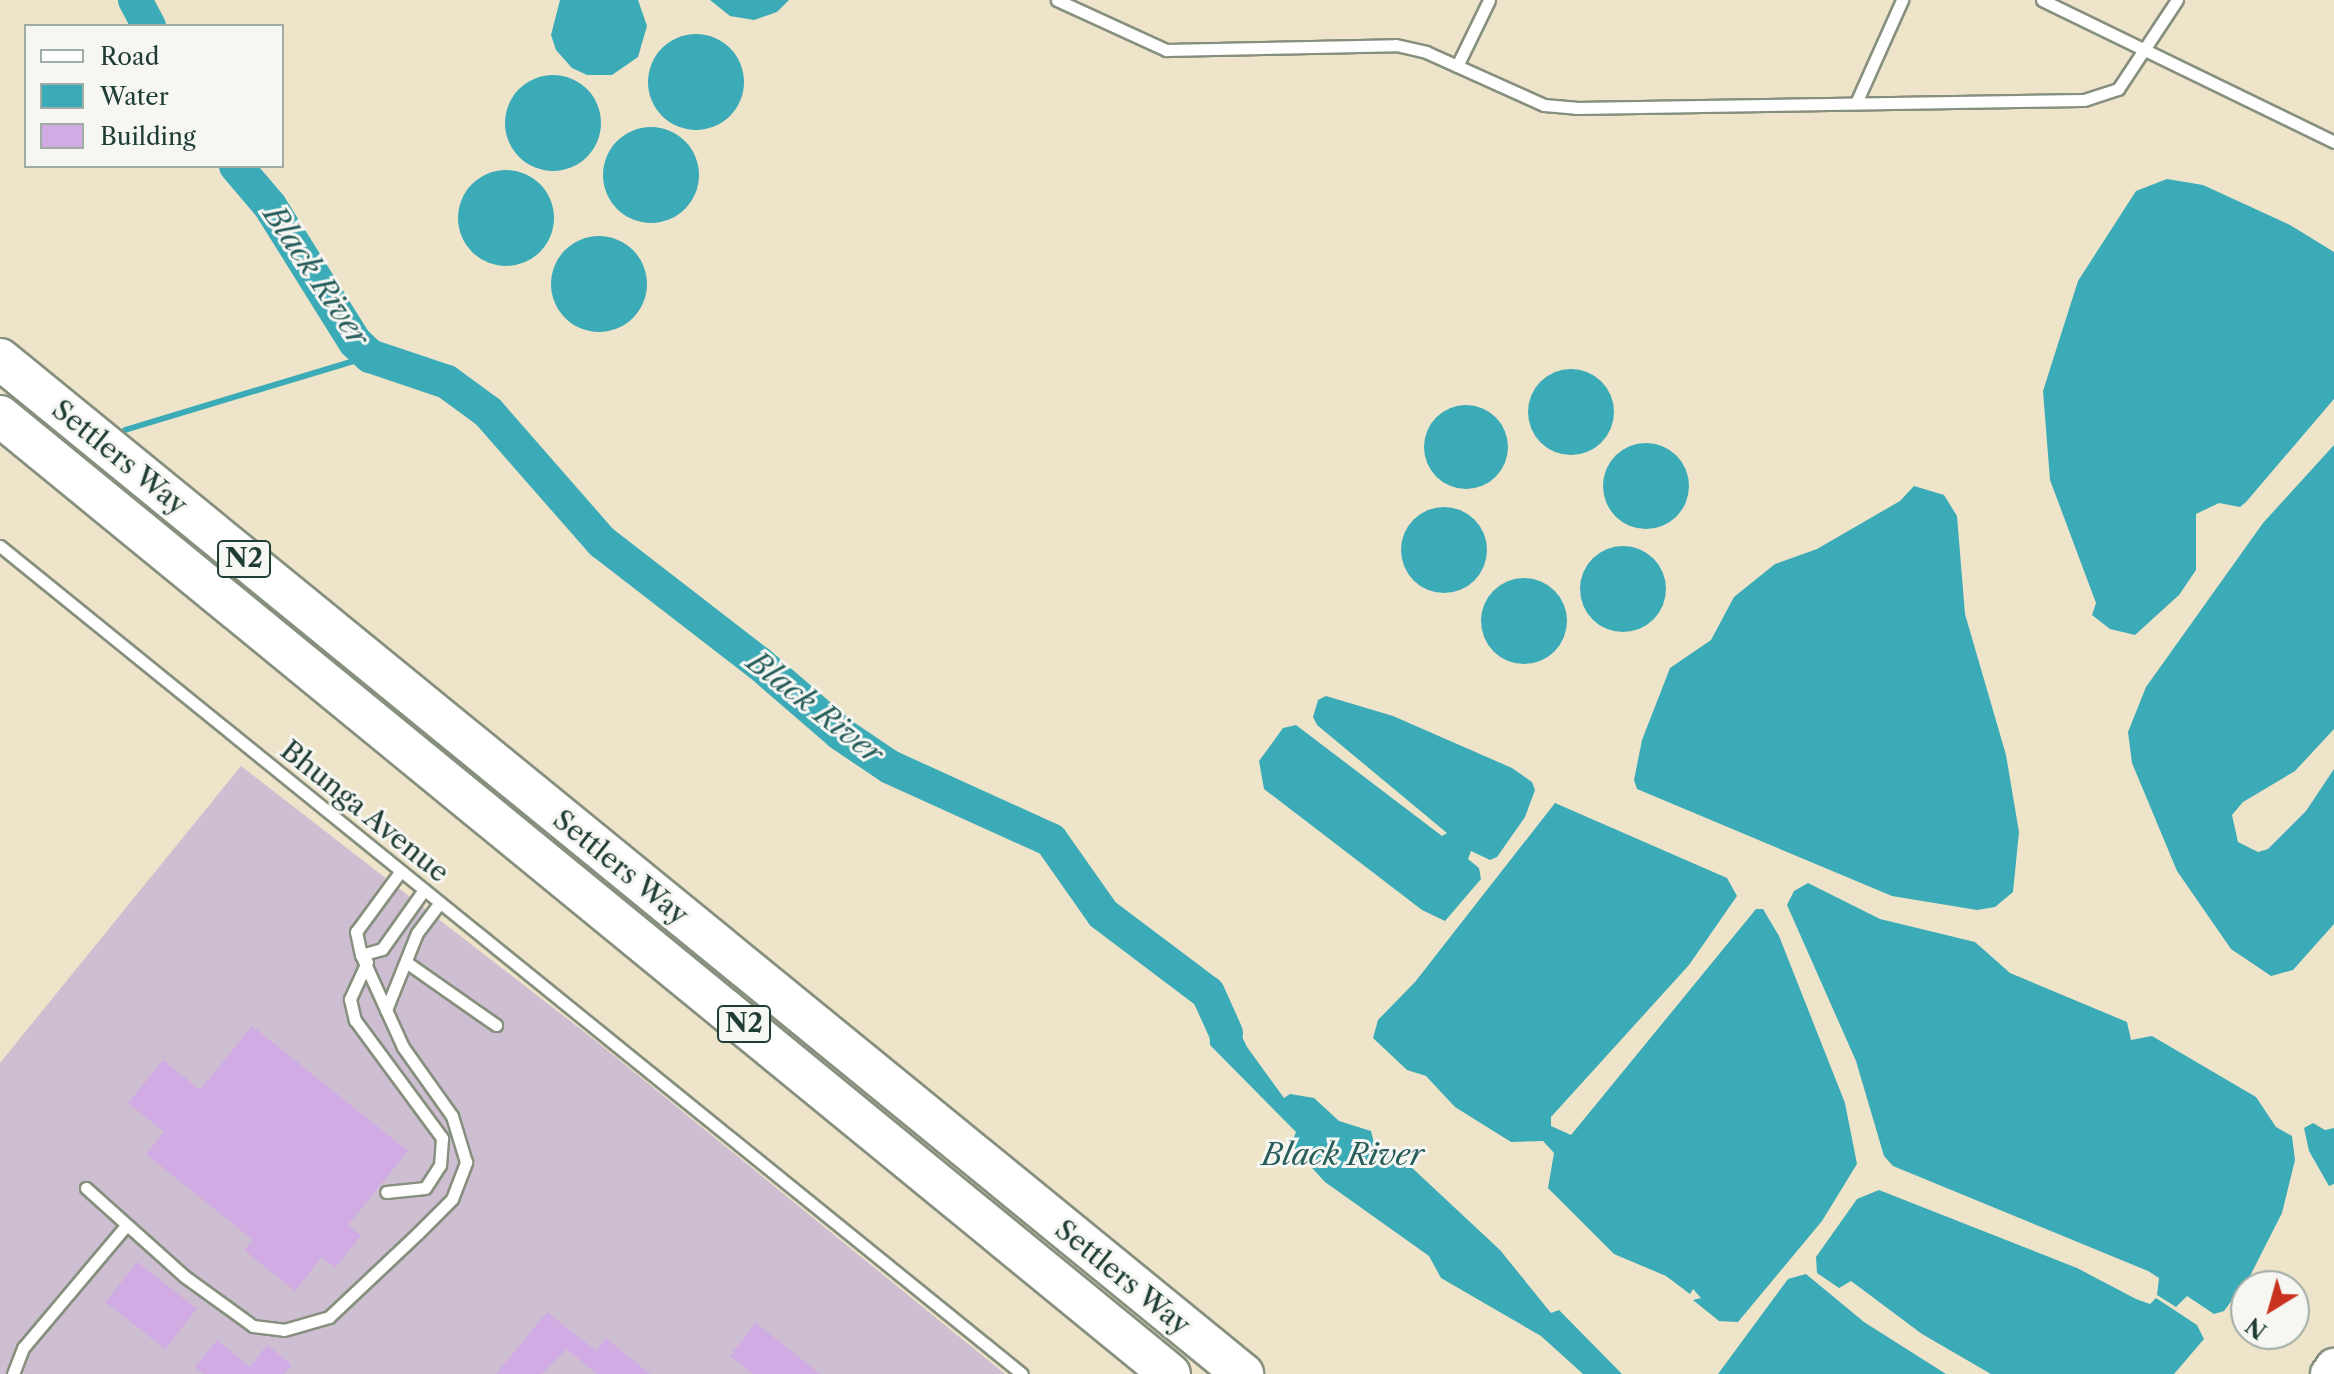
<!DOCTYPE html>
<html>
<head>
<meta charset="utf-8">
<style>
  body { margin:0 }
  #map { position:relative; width:2334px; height:1374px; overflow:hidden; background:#eee4c9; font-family:"Libre Caslon Text",serif }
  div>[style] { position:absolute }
  .industrial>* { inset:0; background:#cdbed2 }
  .water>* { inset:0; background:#3babb8 }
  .round { border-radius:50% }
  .stream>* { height:6px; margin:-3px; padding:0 3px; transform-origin:3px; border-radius:3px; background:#3babb8 }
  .river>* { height:34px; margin:-17px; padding:0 17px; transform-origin:17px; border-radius:17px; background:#3babb8 }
  .building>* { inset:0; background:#d0abe4; transform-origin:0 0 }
  .roads { filter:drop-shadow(2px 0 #86907e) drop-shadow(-2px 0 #86907e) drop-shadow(0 2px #86907e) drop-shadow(0 -2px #86907e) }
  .lane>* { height:11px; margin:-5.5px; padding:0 5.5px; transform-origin:5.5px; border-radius:5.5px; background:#fff }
  .primary>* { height:36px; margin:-18px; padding:0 18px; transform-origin:18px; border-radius:18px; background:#fff }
  .highway>* { height:40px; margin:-20px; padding:0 20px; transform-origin:20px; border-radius:20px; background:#fff }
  span { translate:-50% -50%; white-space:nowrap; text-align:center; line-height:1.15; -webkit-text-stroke:6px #f6f6f2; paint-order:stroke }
  .shield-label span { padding:2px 6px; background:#f6f6f2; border:2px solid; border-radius:6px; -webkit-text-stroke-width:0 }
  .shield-label { font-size:26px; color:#1f3d34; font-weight:700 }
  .street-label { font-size:28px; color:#1f3d34 }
  .water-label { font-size:30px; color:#275e5c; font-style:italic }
  .legend { position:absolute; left:24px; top:24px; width:260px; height:144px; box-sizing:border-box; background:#f6f6f2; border:2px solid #a0aca6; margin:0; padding:10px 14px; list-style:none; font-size:24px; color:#1f3d34 }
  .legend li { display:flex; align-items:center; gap:16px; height:40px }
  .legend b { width:40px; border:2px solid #a0aca6 }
  .north { position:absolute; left:2230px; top:1270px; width:80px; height:80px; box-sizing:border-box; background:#f6f6f2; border:2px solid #a0aca6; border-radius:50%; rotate:217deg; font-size:22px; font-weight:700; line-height:32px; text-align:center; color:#1f3d34 }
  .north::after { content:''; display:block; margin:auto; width:28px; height:36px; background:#c8321e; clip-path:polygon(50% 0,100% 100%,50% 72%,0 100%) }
</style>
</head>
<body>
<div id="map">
  <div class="industrial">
    <div style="clip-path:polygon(241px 766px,596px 1041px,1005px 1374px,0 1374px,0 1063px)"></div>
  </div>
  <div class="water">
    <div style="clip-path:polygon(560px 0,638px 0,647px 26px,638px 57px,612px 75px,587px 75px,572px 68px,556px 50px,551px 35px)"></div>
    <div style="clip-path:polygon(710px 0,789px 0,777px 12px,754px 20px,730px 16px)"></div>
    <div class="round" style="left:648px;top:34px;width:96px;height:96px"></div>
    <div class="round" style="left:505px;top:75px;width:96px;height:96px"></div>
    <div class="round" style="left:603px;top:127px;width:96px;height:96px"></div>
    <div class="round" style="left:458px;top:170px;width:96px;height:96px"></div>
    <div style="clip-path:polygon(2167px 179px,2203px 185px,2290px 225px,2334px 252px,2334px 399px,2246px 502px,2240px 507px,2219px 503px,2196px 514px,2196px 570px,2179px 595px,2135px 635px,2110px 629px,2092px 615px,2096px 603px,2050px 480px,2043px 391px,2078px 281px,2136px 191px)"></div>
    <div class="round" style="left:551px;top:236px;width:96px;height:96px"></div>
    <div class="round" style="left:1528px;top:369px;width:86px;height:86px"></div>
    <div class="round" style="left:1424px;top:405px;width:84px;height:84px"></div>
    <div class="round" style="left:1603px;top:443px;width:86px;height:86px"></div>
    <div style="clip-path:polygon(2334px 445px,2334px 729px,2295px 771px,2243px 802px,2232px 815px,2238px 842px,2258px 852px,2268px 849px,2306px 811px,2334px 769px,2334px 924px,2293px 970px,2271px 976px,2231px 949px,2177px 871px,2132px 763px,2128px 732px,2146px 687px,2263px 523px)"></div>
    <div style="clip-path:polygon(1914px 486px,1944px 495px,1957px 516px,1965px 614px,2006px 755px,2019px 832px,2013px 892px,1995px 907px,1977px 910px,1892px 896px,1637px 789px,1634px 780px,1642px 740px,1670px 668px,1711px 640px,1734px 597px,1775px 564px,1817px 549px,1900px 501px)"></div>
    <div class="round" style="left:1401px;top:507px;width:86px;height:86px"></div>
    <div class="round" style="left:1580px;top:546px;width:86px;height:86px"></div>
    <div class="round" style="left:1481px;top:578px;width:86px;height:86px"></div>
    <div style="clip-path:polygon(1326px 696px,1393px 716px,1512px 768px,1532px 782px,1535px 790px,1525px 817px,1497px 857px,1490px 860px,1471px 851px,1468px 859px,1479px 868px,1481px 879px,1445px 921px,1422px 910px,1264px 789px,1259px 761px,1283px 728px,1296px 725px,1442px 836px,1447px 833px,1317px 725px,1313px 717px,1318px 700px)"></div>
    <div style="clip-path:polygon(1555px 803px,1727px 878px,1737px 896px,1689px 965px,1551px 1117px,1551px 1126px,1571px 1135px,1756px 909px,1763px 909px,1779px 936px,1845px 1103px,1857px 1164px,1822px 1221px,1738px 1322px,1719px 1321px,1693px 1300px,1701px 1298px,1693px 1289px,1690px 1294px,1666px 1276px,1614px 1254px,1548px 1188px,1554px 1153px,1543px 1141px,1511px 1142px,1455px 1107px,1426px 1076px,1407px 1070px,1373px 1038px,1378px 1020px,1415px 982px)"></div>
    <div style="clip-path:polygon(1808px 883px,1880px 919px,1975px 942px,2010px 973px,2127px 1022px,2131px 1040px,2152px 1036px,2256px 1097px,2276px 1127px,2292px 1136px,2295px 1160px,2282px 1213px,2251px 1274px,2224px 1311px,2214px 1314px,2187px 1296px,2176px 1307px,2157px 1295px,2159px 1278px,2148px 1271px,1893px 1166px,1884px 1156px,1856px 1061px,1787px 905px,1794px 891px)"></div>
    <div style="clip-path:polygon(1208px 993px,1222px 995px,1247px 1047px,1284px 1098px,1290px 1094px,1314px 1098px,1339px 1121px,1371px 1131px,1376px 1151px,1409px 1165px,1500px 1250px,1551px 1313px,1559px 1310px,1622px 1374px,1583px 1374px,1541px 1336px,1441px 1278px,1429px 1256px,1325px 1182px,1291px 1145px,1296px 1132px,1210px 1045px)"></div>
    <div style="clip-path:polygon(2313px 1123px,2325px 1130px,2334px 1128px,2334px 1184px,2329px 1186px,2309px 1151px,2304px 1128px)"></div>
    <div style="clip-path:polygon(1879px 1190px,2077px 1268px,2136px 1299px,2150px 1304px,2156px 1298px,2197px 1325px,2204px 1339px,2174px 1374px,1991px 1374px,1922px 1334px,1851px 1281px,1839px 1288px,1817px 1273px,1816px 1257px,1857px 1199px)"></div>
    <div style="clip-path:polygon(1806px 1274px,1864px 1322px,1946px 1374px,1718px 1374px,1788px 1279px)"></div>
  </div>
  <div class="stream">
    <div style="left:125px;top:430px;width:256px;rotate:-16.8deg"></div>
  </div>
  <div class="river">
    <div style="left:135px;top:0;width:30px;rotate:62deg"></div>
    <div style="left:236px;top:166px;width:52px;rotate:49.6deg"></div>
    <div style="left:270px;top:206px;width:160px;rotate:58deg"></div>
    <div style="left:355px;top:342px;width:21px;rotate:43deg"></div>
    <div style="left:370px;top:356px;width:81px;rotate:18.7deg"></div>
    <div style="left:447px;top:382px;width:51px;rotate:36.2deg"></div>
    <div style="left:488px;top:412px;width:173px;rotate:48.8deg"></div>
    <div style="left:602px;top:542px;width:200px;rotate:37.7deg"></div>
    <div style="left:760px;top:664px;width:107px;rotate:40.8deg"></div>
    <div style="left:841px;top:734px;width:59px;rotate:34deg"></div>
    <div style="left:890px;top:767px;width:177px;rotate:24.4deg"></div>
    <div style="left:1051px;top:840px;width:90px;rotate:54.9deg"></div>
    <div style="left:1103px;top:914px;width:131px;rotate:37deg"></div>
    <div style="left:1208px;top:993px;width:44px;rotate:65.8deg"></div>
  </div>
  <div class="building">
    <div style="clip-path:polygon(252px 1026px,408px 1151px,348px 1225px,361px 1236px,335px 1268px,322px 1257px,295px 1291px,244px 1250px,253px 1240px,146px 1154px,164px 1132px,128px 1103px,163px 1060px,200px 1090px)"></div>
    <div style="left:137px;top:1262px;width:76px;height:51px;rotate:38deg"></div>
    <div style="clip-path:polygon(547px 1312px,596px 1351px,606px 1338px,650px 1374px,597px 1374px,566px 1349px,542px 1374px,496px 1374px)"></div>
    <div style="clip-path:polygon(756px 1323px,820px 1374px,753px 1374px,730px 1356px)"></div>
    <div style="clip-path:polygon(217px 1340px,250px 1367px,267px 1345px,292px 1365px,284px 1374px,204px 1374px,195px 1367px)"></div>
  </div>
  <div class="roads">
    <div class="lane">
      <div style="left:1057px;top:0;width:120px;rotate:24.6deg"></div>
      <div style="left:1166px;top:50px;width:230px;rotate:-1.2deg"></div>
      <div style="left:1396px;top:45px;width:31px;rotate:13deg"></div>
      <div style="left:1426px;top:52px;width:129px;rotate:24.2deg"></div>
      <div style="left:1544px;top:105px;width:32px;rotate:5deg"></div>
      <div style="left:1576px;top:108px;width:508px;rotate:-0.9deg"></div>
      <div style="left:2084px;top:100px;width:36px;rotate:-18deg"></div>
      <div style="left:2118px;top:89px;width:107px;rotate:-56.5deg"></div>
      <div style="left:2042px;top:0;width:325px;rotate:25.9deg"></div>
      <div style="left:1457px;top:66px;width:73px;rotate:-64.1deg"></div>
      <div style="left:1856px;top:103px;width:113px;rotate:-65.9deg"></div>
      <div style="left:0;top:546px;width:1315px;rotate:39.01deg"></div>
      <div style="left:361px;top:955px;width:22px;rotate:-16deg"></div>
      <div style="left:382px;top:949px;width:72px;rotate:-54.6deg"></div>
      <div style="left:367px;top:962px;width:41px;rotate:114.7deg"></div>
      <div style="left:350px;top:999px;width:22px;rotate:77deg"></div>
      <div style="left:355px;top:1020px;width:147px;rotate:53.6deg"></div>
      <div style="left:442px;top:1138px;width:27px;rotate:94deg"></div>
      <div style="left:440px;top:1165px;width:27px;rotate:123deg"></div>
      <div style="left:425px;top:1188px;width:39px;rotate:174deg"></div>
      <div style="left:406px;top:962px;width:110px;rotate:35deg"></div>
      <div style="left:386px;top:1010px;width:83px;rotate:-68.1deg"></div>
      <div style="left:417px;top:933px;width:38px;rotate:-53deg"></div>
      <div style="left:86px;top:1188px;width:132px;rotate:41.9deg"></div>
      <div style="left:184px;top:1276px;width:85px;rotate:35.9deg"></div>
      <div style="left:253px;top:1326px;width:31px;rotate:7deg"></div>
      <div style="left:284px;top:1330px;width:47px;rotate:-16.1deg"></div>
      <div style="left:329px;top:1317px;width:122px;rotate:-43.3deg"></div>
      <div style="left:418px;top:1233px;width:48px;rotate:-45deg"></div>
      <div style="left:452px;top:1199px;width:40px;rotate:-69deg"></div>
      <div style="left:466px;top:1162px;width:48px;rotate:-106.9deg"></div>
      <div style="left:452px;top:1116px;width:85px;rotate:-125.4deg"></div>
      <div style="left:403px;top:1047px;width:101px;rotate:-114.5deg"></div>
      <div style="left:361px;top:955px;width:24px;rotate:-102deg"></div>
      <div style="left:356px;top:932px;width:74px;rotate:-53.7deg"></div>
      <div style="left:13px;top:1374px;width:28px;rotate:-69deg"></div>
      <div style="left:23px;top:1348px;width:158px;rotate:-49.9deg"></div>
    </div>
    <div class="primary">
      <div style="left:2329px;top:1374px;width:9px;rotate:-54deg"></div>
    </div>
    <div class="highway">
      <div style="left:0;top:359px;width:1605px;rotate:39.23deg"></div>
      <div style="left:0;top:416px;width:1512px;rotate:39.31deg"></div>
    </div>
  </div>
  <div class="shield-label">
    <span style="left:244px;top:559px">N2</span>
    <span style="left:744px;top:1024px">N2</span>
  </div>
  <div class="street-label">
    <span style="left:120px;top:457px;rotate:39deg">Settlers Way</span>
    <span style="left:365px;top:811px;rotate:39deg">Bhunga Avenue</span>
    <span style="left:621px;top:867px;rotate:39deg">Settlers Way</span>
    <span style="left:1123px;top:1277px;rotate:39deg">Settlers Way</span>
  </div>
  <div class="water-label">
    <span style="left:316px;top:276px;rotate:56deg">Black River</span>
    <span style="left:815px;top:708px;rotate:38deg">Black River</span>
    <span style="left:1343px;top:1155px">Black River</span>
  </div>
  <ul class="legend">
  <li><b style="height:10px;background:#fff"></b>Road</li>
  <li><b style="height:22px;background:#3babb8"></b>Water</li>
  <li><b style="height:22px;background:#d0abe4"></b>Building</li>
  </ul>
  <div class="north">N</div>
</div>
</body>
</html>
